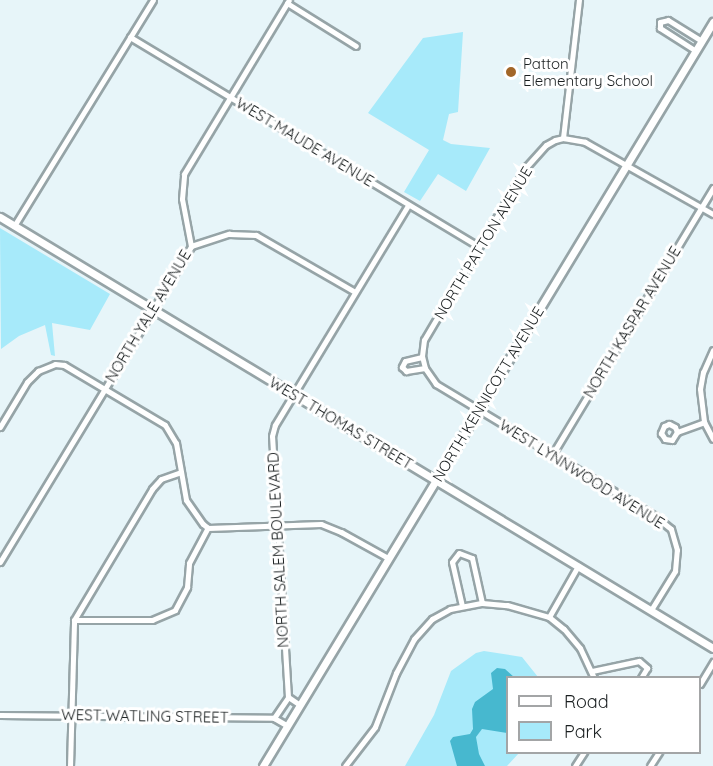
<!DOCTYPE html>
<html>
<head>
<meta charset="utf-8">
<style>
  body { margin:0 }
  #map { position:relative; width:713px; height:766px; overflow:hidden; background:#e7f5f9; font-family:Quicksand,sans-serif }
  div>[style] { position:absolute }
  .green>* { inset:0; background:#a7eafa }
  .water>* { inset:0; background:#47b8cf }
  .roads { filter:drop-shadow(2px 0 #96a4a7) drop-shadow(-2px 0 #96a4a7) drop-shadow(0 2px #96a4a7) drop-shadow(0 -2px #96a4a7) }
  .street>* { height:5px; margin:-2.5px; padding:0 2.5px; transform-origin:2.5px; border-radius:2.5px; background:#fff }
  .secondary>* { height:7px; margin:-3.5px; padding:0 3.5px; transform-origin:3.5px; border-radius:3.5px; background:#fff }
  .dots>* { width:16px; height:16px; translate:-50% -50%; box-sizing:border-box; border:3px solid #fff; border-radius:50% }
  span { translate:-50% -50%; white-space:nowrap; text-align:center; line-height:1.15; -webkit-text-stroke:6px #fff; paint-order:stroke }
  .poi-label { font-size:15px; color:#1a1f20 }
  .left { translate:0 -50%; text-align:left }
  .street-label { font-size:15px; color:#1a1f20 }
  .legend { position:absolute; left:506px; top:676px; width:195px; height:78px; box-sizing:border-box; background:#fff; border:2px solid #a3a5a6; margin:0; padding:8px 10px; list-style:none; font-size:18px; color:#1a1f20 }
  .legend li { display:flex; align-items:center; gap:12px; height:30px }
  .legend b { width:30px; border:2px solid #a3a5a6 }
</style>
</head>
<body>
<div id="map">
  <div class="green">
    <div style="clip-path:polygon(463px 32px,458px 112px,449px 114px,443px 140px,451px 144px,490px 148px,466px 191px,438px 174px,420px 201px,404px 192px,429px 150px,368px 113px,423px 38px)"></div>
    <div style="clip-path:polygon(0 228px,110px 294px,90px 330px,52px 323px,55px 356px,51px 355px,45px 325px,19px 336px,1px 349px)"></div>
    <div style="clip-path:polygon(484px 651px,522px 657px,538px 677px,508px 678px,508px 752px,519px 753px,507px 766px,405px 766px,434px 715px,451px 671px,476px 653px)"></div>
  </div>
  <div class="water">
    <div style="clip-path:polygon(497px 668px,505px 669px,514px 677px,508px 678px,507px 733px,482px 729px,476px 737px,479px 754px,485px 766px,457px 766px,450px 741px,453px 737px,470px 734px,473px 729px,472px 709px,475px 702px,493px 689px,491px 673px)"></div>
  </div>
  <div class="roads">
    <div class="street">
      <div style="left:287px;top:3px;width:81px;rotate:31.9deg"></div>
      <div style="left:130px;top:37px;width:407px;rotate:31deg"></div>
      <div style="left:696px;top:51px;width:43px;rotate:-147.4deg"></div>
      <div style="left:660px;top:28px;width:6px;rotate:-90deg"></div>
      <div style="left:660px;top:22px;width:8px;rotate:-14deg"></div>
      <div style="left:668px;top:20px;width:40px;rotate:32deg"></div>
      <div style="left:563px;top:138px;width:139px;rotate:-83.4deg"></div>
      <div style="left:14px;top:226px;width:265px;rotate:-58.4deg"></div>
      <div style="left:191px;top:246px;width:40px;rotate:-18deg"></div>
      <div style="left:229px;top:234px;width:27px;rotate:2deg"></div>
      <div style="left:256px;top:235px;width:114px;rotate:29.9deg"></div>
      <div style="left:713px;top:350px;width:24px;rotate:114deg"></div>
      <div style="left:703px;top:372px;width:17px;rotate:100deg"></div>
      <div style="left:700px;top:389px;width:33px;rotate:83deg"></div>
      <div style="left:704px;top:422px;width:19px;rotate:62deg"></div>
      <div style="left:422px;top:357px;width:17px;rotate:167deg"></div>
      <div style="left:405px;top:361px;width:7px;rotate:117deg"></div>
      <div style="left:402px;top:367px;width:6px;rotate:45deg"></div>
      <div style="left:406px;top:371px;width:19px;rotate:-9deg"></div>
      <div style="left:0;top:427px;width:52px;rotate:-59deg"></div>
      <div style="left:27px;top:382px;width:16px;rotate:-45deg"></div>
      <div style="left:38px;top:371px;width:18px;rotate:-22deg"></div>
      <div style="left:55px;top:364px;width:9px;rotate:6deg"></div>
      <div style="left:64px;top:365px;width:117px;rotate:30.7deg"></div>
      <div style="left:165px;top:425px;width:21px;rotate:59deg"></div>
      <div style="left:176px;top:443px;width:58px;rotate:80deg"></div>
      <div style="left:186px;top:500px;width:29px;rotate:55deg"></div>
      <div style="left:203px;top:524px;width:6px;rotate:39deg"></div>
      <div style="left:208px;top:528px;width:113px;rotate:-2deg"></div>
      <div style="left:321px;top:524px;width:22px;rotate:22deg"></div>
      <div style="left:341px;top:532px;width:54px;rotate:29deg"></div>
      <div style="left:677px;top:432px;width:5px;rotate:-112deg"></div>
      <div style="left:675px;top:427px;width:7px;rotate:-153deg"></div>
      <div style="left:669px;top:424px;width:5px;rotate:158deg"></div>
      <div style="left:664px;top:426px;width:8px;rotate:113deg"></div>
      <div style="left:661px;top:433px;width:7px;rotate:56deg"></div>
      <div style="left:665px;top:439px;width:7px;rotate:8deg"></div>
      <div style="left:672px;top:440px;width:9px;rotate:-58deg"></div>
      <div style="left:677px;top:432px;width:29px;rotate:-20deg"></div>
      <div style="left:552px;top:455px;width:312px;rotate:-58.9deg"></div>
      <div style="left:0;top:562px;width:369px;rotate:-58.8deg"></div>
      <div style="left:191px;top:246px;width:48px;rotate:-100.8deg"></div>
      <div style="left:182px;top:199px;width:25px;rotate:-85deg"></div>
      <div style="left:184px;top:174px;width:203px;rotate:-58.9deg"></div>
      <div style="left:462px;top:606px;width:45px;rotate:-102.8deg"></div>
      <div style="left:452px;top:562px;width:11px;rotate:-52deg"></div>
      <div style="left:459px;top:553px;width:14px;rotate:21deg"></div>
      <div style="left:472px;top:558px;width:46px;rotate:77.5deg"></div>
      <div style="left:651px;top:610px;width:46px;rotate:-58.4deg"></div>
      <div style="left:675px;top:571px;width:21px;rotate:-85deg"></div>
      <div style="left:677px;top:550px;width:22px;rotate:-106deg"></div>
      <div style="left:671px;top:529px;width:21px;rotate:-141deg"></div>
      <div style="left:655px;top:516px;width:256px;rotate:-148.9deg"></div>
      <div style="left:436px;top:384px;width:19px;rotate:-125deg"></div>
      <div style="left:425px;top:368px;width:12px;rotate:-104deg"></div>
      <div style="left:422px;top:356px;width:16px;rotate:-83deg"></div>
      <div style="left:424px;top:340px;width:202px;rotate:-59.4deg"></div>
      <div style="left:527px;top:166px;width:28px;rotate:-48deg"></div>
      <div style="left:546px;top:145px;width:10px;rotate:-29deg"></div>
      <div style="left:555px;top:140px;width:8px;rotate:-14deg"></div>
      <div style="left:563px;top:138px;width:22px;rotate:10deg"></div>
      <div style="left:585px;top:142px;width:147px;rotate:29.4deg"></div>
      <div style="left:549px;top:617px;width:59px;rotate:-60.4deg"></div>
      <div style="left:74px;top:620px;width:78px"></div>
      <div style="left:152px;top:620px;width:25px;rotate:-23deg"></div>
      <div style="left:175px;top:610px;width:26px;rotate:-62deg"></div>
      <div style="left:187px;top:587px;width:24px;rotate:-85deg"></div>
      <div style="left:189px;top:563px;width:40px;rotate:-62deg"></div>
      <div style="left:592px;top:671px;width:48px;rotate:-12deg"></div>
      <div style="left:639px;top:661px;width:11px;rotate:41deg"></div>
      <div style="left:647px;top:668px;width:12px;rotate:121deg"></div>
      <div style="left:700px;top:684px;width:26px;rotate:-59deg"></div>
      <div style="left:300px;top:705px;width:14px;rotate:-146deg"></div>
      <div style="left:288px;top:697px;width:261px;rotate:-93.5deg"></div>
      <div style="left:272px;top:436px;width:11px;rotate:-75deg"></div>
      <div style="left:275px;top:425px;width:257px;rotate:-58.8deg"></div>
      <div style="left:0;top:715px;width:274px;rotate:0.6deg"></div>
      <div style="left:274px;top:718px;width:16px;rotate:30deg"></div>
      <div style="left:274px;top:718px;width:25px;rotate:-56deg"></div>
      <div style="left:70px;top:766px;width:146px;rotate:-88.4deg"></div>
      <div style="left:74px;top:620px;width:152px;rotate:-59.2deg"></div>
      <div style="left:152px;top:489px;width:13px;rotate:-48deg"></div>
      <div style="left:161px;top:479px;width:21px;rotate:-19deg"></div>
      <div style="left:345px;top:766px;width:49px;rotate:-52.4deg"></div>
      <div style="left:375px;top:727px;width:58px;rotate:-68.7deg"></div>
      <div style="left:396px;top:673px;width:38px;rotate:-62deg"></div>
      <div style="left:414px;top:639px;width:27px;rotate:-48deg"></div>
      <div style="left:432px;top:619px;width:21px;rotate:-29deg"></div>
      <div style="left:450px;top:609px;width:33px;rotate:-11deg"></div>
      <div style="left:482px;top:603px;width:25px;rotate:5deg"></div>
      <div style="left:507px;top:605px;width:44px;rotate:15.9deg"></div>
      <div style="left:549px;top:617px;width:19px;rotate:39deg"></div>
      <div style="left:564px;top:629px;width:25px;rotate:50deg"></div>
      <div style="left:580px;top:648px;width:33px;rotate:65deg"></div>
      <div style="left:575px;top:766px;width:17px;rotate:-57deg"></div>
      <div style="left:650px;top:766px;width:17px;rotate:-57deg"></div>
    </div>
    <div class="secondary">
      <div style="left:0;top:217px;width:833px;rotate:31.15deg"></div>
      <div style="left:263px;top:766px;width:870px;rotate:-58.83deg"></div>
    </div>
  </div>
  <div class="dots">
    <div style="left:511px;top:72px;background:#a26628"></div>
  </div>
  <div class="poi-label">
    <span class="left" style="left:523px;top:72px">Patton<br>Elementary School</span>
  </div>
  <div class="street-label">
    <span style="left:305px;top:142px;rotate:31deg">WEST MAUDE AVENUE</span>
    <span style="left:483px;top:243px;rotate:-59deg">NORTH PATTON AVENUE</span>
    <span style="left:148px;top:316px;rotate:-59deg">NORTH YALE AVENUE</span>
    <span style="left:632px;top:322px;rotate:-59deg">NORTH KASPAR AVENUE</span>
    <span style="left:488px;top:394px;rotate:-59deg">NORTH KENNICOTT AVENUE</span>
    <span style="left:341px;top:423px;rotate:31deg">WEST THOMAS STREET</span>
    <span style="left:582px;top:474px;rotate:32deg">WEST LYNNWOOD AVENUE</span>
    <span style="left:278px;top:550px;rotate:-93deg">NORTH SALEM BOULEVARD</span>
    <span style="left:145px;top:716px;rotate:1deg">WEST WATLING STREET</span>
  </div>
  <ul class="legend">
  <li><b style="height:8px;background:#fff"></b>Road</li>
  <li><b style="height:16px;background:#a7eafa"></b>Park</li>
  </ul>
</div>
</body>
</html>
